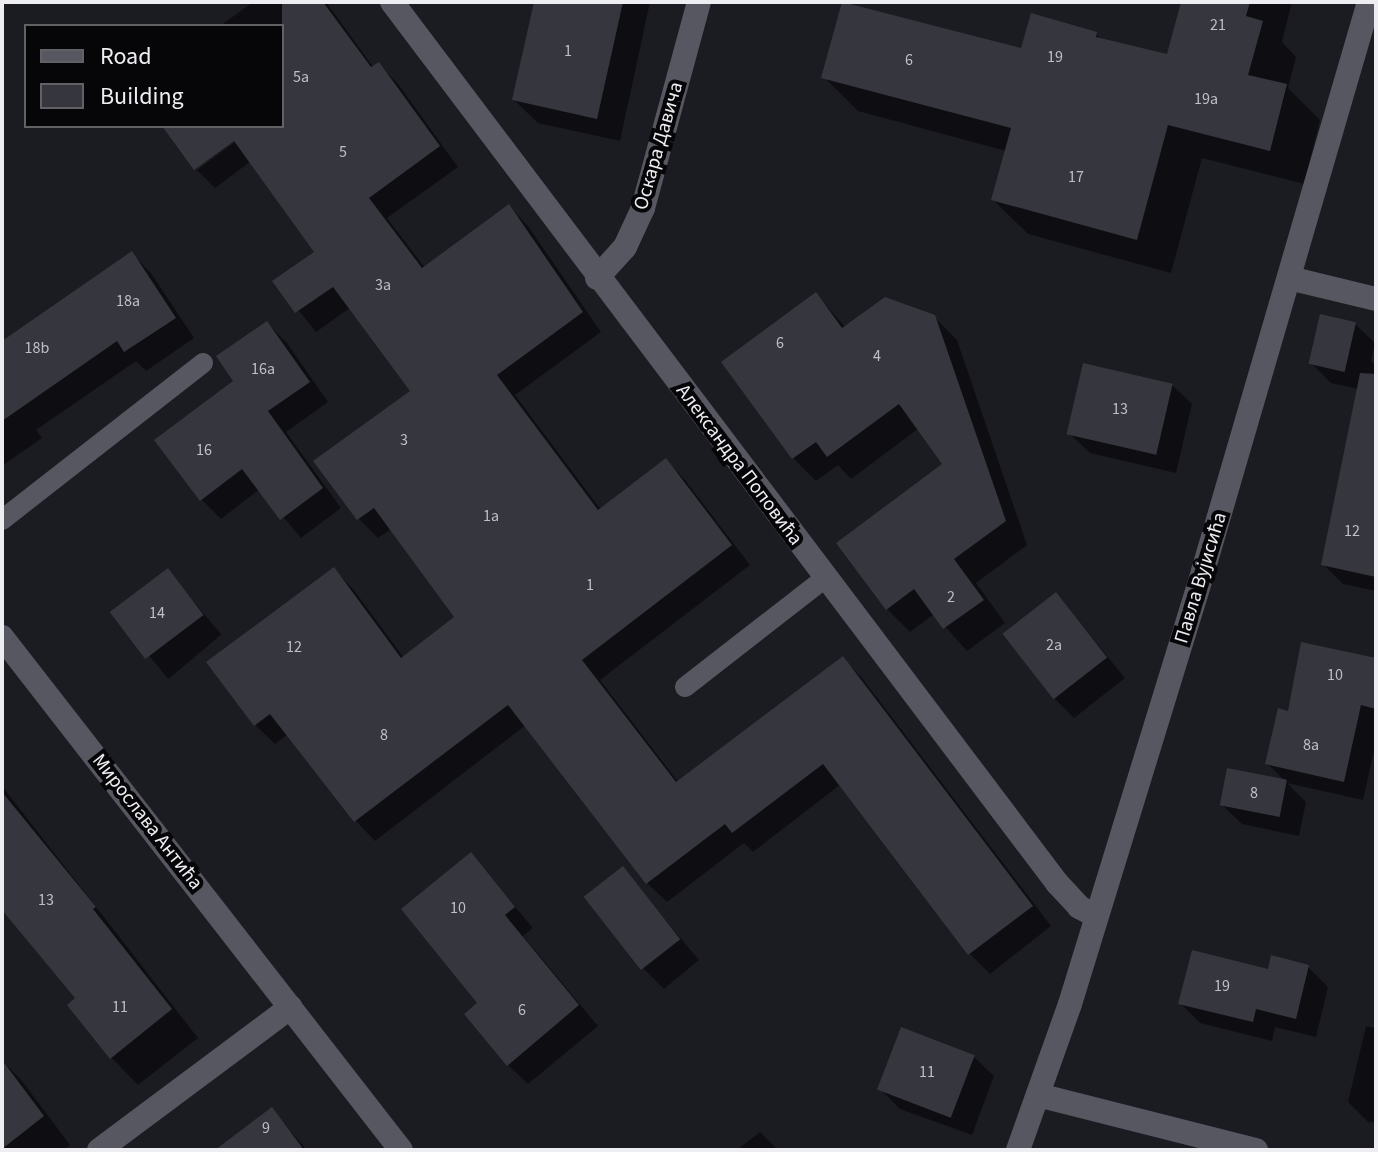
<!DOCTYPE html>
<html>
<head>
<meta charset="utf-8">
<style>
  body { margin:0 }
  #map { position:relative; width:1378px; height:1152px; overflow:hidden; background:#1b1b22; font-family:"Source Sans 3",sans-serif }
  div>[style] { position:absolute }
  .shadow>* { inset:0; background:#0007; transform-origin:0 0 }
  .building>* { inset:0; background:#36363e; transform-origin:0 0 }
  .lane>* { height:20px; margin:-10px; padding:0 10px; transform-origin:10px; border-radius:10px; background:#565760 }
  .street>* { height:24px; margin:-12px; padding:0 12px; transform-origin:12px; border-radius:12px; background:#565760 }
  .secondary>* { height:24px; margin:-12px; padding:0 12px; transform-origin:12px; border-radius:12px; background:#565760 }
  span { translate:-50% -50%; white-space:nowrap; text-align:center; line-height:1.15; -webkit-text-stroke:8px #060609; paint-order:stroke }
  .number-label { font-size:16px; color:#bfbfc5 }
  .number-label span { -webkit-text-stroke-width:0 }
  .street-label { font-size:20px; color:#ededf2 }
  .frame { position:absolute; inset:0; border:4px solid #ededf2; pointer-events:none }
  .legend { position:absolute; left:24px; top:24px; width:260px; height:104px; box-sizing:border-box; background:#060609; border:2px solid #626266; margin:0; padding:10px 14px; list-style:none; font-size:24px; color:#ededf2 }
  .legend li { display:flex; align-items:center; gap:16px; height:40px }
  .legend b { width:40px; border:2px solid #626266 }
</style>
</head>
<body>
<div id="map">
  <div class="shadow">
    <div style="clip-path:polygon(253px 2px,326px 2px,374px 68px,379px 64px,398px 84px,458px 167px,387px 218px,425px 268px,509px 206px,528px 226px,601px 332px,515px 395px,601px 510px,666px 460px,685px 480px,750px 565px,600px 680px,679px 783px,843px 658px,862px 678px,1051px 926px,990px 974px,970px 954px,841px 784px,753px 852px,744px 843px,667px 902px,647px 883px,526px 725px,375px 841px,356px 821px,288px 734px,275px 744px,255px 725px,334px 570px,353px 589px,404px 658px,457px 617px,391px 529px,378px 538px,359px 519px,316px 461px,412px 391px,350px 308px,316px 332px,275px 281px,317px 252px,251px 161px,215px 188px,197px 170px,243px 136px,164px 126px,282px 126px,282px 26px,220px 26px)"></div>
    <div style="clip-path:polygon(536px 2px,650px 2px,620px 141px,538px 123px,514px 100px)"></div>
    <div style="clip-path:polygon(1183px 2px,1292px 2px,1282px 42px,1296px 57px,1288px 88px,1320px 120px,1304px 184px,1202px 158px,1171px 273px,1028px 234px,993px 200px,1006px 151px,858px 111px,824px 77px,1023px 51px,1096px 34px,1102px 40px,1168px 57px)"></div>
    <div style="clip-path:polygon(131px 253px,151px 273px,194px 338px,146px 371px,136px 361px,36px 430px,42px 438px,2px 466px,2px 343px)"></div>
    <div style="clip-path:polygon(816px 294px,846px 328px,934px 317px,957px 340px,1027px 545px,976px 583px,1005px 623px,967px 651px,934px 614px,910px 632px,887px 609px,839px 544px,945px 464px,919px 428px,851px 479px,838px 465px,816px 481px,793px 458px,723px 362px)"></div>
    <div style="clip-path:polygon(267px 323px,287px 343px,328px 402px,286px 432px,341px 508px,301px 538px,260px 489px,221px 519px,201px 499px,236px 381px)"></div>
    <div style="clip-path:polygon(1355px 324px,1375px 343px,1371px 362px,1376px 363px,1376px 591px,1343px 584px,1323px 564px,1359px 389px,1331px 383px,1311px 363px)"></div>
    <div style="clip-path:polygon(1172px 385px,1192px 404px,1176px 473px,1090px 453px,1070px 434px)"></div>
    <div style="left:168px;top:571px;width:83px;height:69px;rotate:50deg"></div>
    <div style="clip-path:polygon(1056px 594px,1125px 678px,1074px 718px,1054px 698px)"></div>
    <div style="clip-path:polygon(1376px 660px,1376px 742px,1363px 800px,1287px 783px,1306px 802px,1299px 836px,1242px 824px,1222px 805px,1286px 782px,1268px 764px,1289px 713px)"></div>
    <div style="clip-path:polygon(2px 786px,198px 1038px,138px 1085px,111px 1057px,78px 999px,2px 907px)"></div>
    <div style="clip-path:polygon(471px 855px,533px 928px,523px 936px,598px 1026px,528px 1084px,508px 1065px,480px 1003px)"></div>
    <div style="clip-path:polygon(622px 869px,699px 960px,664px 989px,644px 969px)"></div>
    <div style="clip-path:polygon(1308px 967px,1328px 987px,1316px 1037px,1275px 1027px,1272px 1041px,1200px 1023px,1181px 1004px,1269px 971px)"></div>
    <div style="clip-path:polygon(1366px 1026px,1376px 1028px,1376px 1123px,1368px 1122px,1348px 1102px)"></div>
    <div style="clip-path:polygon(974px 1057px,994px 1076px,972px 1135px,900px 1109px,880px 1089px)"></div>
    <div style="clip-path:polygon(2px 1061px,22px 1081px,70px 1145px,63px 1150px,2px 1150px)"></div>
    <div style="clip-path:polygon(272px 1110px,307px 1150px,218px 1150px)"></div>
    <div style="clip-path:polygon(760px 1132px,778px 1150px,737px 1150px)"></div>
  </div>
  <div class="building">
    <div style="clip-path:polygon(282px 2px,323px 2px,371px 67px,379px 62px,440px 146px,369px 198px,422px 268px,509px 204px,583px 312px,497px 375px,598px 510px,666px 458px,732px 545px,582px 660px,676px 782px,843px 656px,1033px 906px,968px 955px,823px 764px,732px 833px,725px 824px,646px 884px,508px 705px,354px 822px,270px 714px,254px 726px,206px 662px,334px 567px,401px 658px,454px 617px,374px 508px,357px 520px,313px 461px,410px 391px,333px 287px,295px 313px,272px 281px,314px 252px,234px 141px,194px 170px,162px 126px,282px 126px)"></div>
    <div style="clip-path:polygon(534px 2px,623px 2px,597px 119px,512px 100px)"></div>
    <div style="clip-path:polygon(842px 2px,1021px 48px,1031px 13px,1097px 32px,1096px 37px,1167px 54px,1181px 2px,1250px 2px,1246px 16px,1263px 21px,1248px 75px,1287px 84px,1270px 151px,1168px 125px,1137px 240px,991px 200px,1011px 128px,821px 78px)"></div>
    <div style="clip-path:polygon(132px 251px,176px 318px,124px 352px,117px 341px,2px 421px,2px 341px)"></div>
    <div style="clip-path:polygon(816px 292px,842px 328px,885px 297px,935px 315px,1006px 521px,954px 559px,984px 600px,943px 629px,914px 589px,886px 610px,836px 543px,942px 464px,899px 404px,827px 457px,816px 442px,792px 459px,721px 362px)"></div>
    <div style="left:1320px;top:314px;width:37px;height:51px;rotate:13deg"></div>
    <div style="clip-path:polygon(267px 321px,310px 382px,268px 411px,323px 488px,280px 520px,242px 469px,200px 501px,154px 440px,233px 381px,216px 356px)"></div>
    <div style="left:1083px;top:363px;width:92px;height:73px;rotate:13deg"></div>
    <div style="clip-path:polygon(1360px 373px,1376px 374px,1376px 577px,1321px 565px)"></div>
    <div style="left:168px;top:568px;width:59px;height:73px;rotate:53deg"></div>
    <div style="left:1056px;top:592px;width:83px;height:68px;rotate:52deg"></div>
    <div style="clip-path:polygon(1301px 642px,1376px 658px,1376px 709px,1361px 705px,1344px 782px,1265px 764px,1278px 708px,1288px 711px)"></div>
    <div style="left:1227px;top:768px;width:61px;height:38px;rotate:11deg"></div>
    <div style="clip-path:polygon(2px 792px,96px 907px,93px 909px,172px 1009px,110px 1059px,67px 1005px,75px 998px,2px 910px)"></div>
    <div style="clip-path:polygon(471px 852px,515px 907px,505px 915px,579px 1005px,507px 1066px,464px 1014px,477px 1003px,401px 909px)"></div>
    <div style="left:623px;top:866px;width:93px;height:50px;rotate:52deg"></div>
    <div style="clip-path:polygon(1192px 950px,1268px 969px,1271px 955px,1309px 965px,1296px 1019px,1256px 1009px,1253px 1022px,1178px 1004px)"></div>
    <div style="left:901px;top:1027px;width:79px;height:67px;rotate:21deg"></div>
    <div style="clip-path:polygon(2px 1060px,44px 1116px,2px 1149px)"></div>
    <div style="clip-path:polygon(272px 1107px,304px 1150px,215px 1150px)"></div>
  </div>
  <div class="lane">
    <div style="left:2px;top:520px;width:255px;rotate:-38deg"></div>
    <div style="left:685px;top:687px;width:177px;rotate:-37.9deg"></div>
  </div>
  <div class="street">
    <div style="left:392px;top:2px;width:1104px;rotate:52.95deg"></div>
    <div style="left:1057px;top:883px;width:33px;rotate:47deg"></div>
    <div style="left:1079px;top:907px;width:19px;rotate:28deg"></div>
    <div style="left:597px;top:278px;width:42px;rotate:-47.9deg"></div>
    <div style="left:625px;top:247px;width:43px;rotate:-65.2deg"></div>
    <div style="left:643px;top:208px;width:213px;rotate:-74.8deg"></div>
    <div style="left:1289px;top:278px;width:89px;rotate:13.6deg"></div>
    <div style="left:2px;top:637px;width:650px;rotate:52.13deg"></div>
    <div style="left:1038px;top:1095px;width:225px;rotate:14.2deg"></div>
    <div style="left:99px;top:1150px;width:239px;rotate:-36.7deg"></div>
  </div>
  <div class="secondary">
    <div style="left:1018px;top:1150px;width:155px;rotate:-70.4deg"></div>
    <div style="left:1070px;top:1004px;width:453px;rotate:-72.9deg"></div>
    <div style="left:1203px;top:571px;width:593px;rotate:-73.74deg"></div>
  </div>
  <div class="number-label">
    <span style="left:1218px;top:25px">21</span>
    <span style="left:568px;top:51px">1</span>
    <span style="left:1055px;top:57px">19</span>
    <span style="left:909px;top:60px">6</span>
    <span style="left:301px;top:77px">5a</span>
    <span style="left:1206px;top:99px">19a</span>
    <span style="left:343px;top:152px">5</span>
    <span style="left:1076px;top:177px">17</span>
    <span style="left:383px;top:285px">3a</span>
    <span style="left:128px;top:301px">18a</span>
    <span style="left:780px;top:343px">6</span>
    <span style="left:37px;top:348px">18b</span>
    <span style="left:877px;top:356px">4</span>
    <span style="left:263px;top:369px">16a</span>
    <span style="left:1120px;top:409px">13</span>
    <span style="left:404px;top:440px">3</span>
    <span style="left:204px;top:450px">16</span>
    <span style="left:491px;top:516px">1a</span>
    <span style="left:1352px;top:531px">12</span>
    <span style="left:590px;top:585px">1</span>
    <span style="left:951px;top:597px">2</span>
    <span style="left:157px;top:613px">14</span>
    <span style="left:1054px;top:645px">2a</span>
    <span style="left:294px;top:647px">12</span>
    <span style="left:1335px;top:675px">10</span>
    <span style="left:384px;top:735px">8</span>
    <span style="left:1311px;top:745px">8a</span>
    <span style="left:1254px;top:793px">8</span>
    <span style="left:46px;top:900px">13</span>
    <span style="left:458px;top:908px">10</span>
    <span style="left:1222px;top:986px">19</span>
    <span style="left:120px;top:1007px">11</span>
    <span style="left:522px;top:1010px">6</span>
    <span style="left:927px;top:1072px">11</span>
    <span style="left:266px;top:1128px">9</span>
  </div>
  <div class="street-label">
    <span style="left:659px;top:146px;rotate:-74deg">Оскара Давича</span>
    <span style="left:739px;top:465px;rotate:53deg">Александра Поповића</span>
    <span style="left:1201px;top:578px;rotate:-73deg">Павла Вујисића</span>
    <span style="left:147px;top:822px;rotate:52deg">Мирослава Антића</span>
  </div>
  <div class="frame"></div>
  <ul class="legend">
  <li><b style="height:10px;background:#565760"></b>Road</li>
  <li><b style="height:22px;background:#36363e"></b>Building</li>
  </ul>
</div>
</body>
</html>
